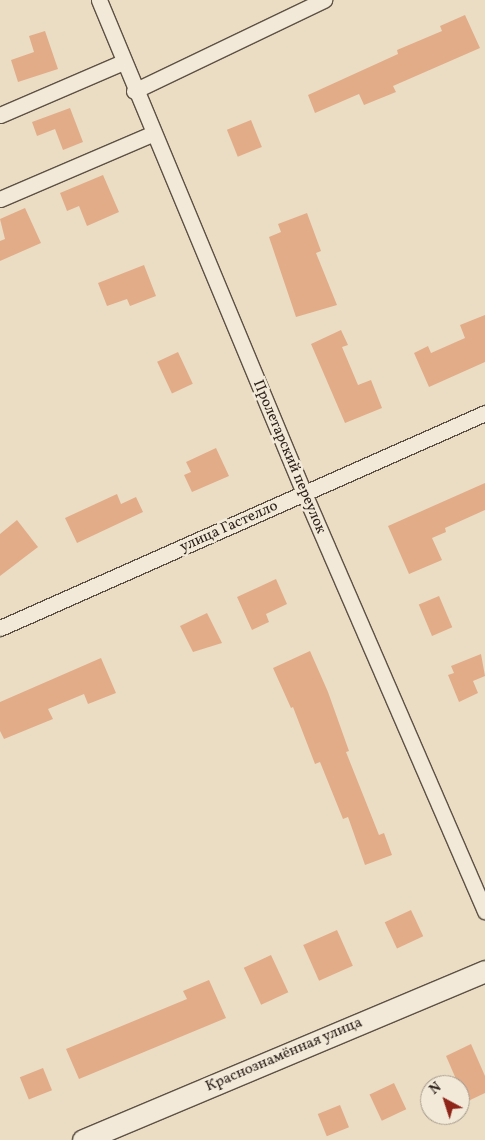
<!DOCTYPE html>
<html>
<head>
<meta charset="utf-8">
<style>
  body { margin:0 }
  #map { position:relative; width:485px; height:1140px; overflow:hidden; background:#ebddc3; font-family:Vollkorn,serif }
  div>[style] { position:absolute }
  .building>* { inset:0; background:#e2ac89; transform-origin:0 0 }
  .roads { filter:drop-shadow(1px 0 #5d5145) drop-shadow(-1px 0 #5d5145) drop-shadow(0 1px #5d5145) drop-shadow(0 -1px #5d5145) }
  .minor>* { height:15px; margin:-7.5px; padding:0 7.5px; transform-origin:7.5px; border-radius:7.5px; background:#f2e9d8 }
  .secondary>* { height:21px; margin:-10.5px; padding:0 10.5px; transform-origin:10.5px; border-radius:10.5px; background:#f2e9d8 }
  span { translate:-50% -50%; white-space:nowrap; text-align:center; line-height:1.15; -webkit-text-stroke:5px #f2e9d8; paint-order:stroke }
  .street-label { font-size:15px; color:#2e221b }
  .north { position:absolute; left:420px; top:1075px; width:50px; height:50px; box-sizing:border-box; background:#f2e9d8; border:1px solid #a4998c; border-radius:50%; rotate:320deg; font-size:14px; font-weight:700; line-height:20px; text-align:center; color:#2e221b }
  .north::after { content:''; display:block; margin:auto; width:18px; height:22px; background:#8f2418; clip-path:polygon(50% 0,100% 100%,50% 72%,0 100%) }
</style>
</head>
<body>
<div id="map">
  <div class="building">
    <div style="clip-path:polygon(465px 15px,480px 48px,393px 86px,396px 92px,364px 105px,359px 94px,315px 113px,308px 95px,398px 54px,397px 50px,442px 31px,440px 26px)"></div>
    <div style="clip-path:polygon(45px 31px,58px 69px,18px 82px,11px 60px,34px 52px,29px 36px)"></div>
    <div style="clip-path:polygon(70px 108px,83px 142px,63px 150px,55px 129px,37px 136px,32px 122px)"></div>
    <div style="left:251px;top:120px;width:29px;height:26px;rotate:68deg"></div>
    <div style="clip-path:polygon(103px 175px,119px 212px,87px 226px,79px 206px,67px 211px,60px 193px)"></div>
    <div style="clip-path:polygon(25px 208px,41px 243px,0 261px,0 241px,5px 239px,0 219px)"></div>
    <div style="clip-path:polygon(307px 213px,321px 251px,316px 253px,337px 305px,296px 317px,269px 237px,281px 232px,278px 224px)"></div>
    <div style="clip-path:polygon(144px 265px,156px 296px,130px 306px,127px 299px,107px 306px,98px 283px)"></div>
    <div style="clip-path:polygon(485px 315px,485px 362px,429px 387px,414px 353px,428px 346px,431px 353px,465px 338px,460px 325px)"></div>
    <div style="clip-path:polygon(341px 330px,348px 345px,342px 347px,358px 385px,371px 380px,382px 408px,345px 423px,311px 344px)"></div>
    <div style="left:178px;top:352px;width:35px;height:23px;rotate:65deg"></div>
    <div style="clip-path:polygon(216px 448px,229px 476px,192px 492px,184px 475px,191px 472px,186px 462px)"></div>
    <div style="clip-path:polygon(485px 483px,485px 510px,445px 528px,446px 532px,432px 538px,442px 560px,409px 574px,388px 526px)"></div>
    <div style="clip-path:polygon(117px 494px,121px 504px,136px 497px,143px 512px,77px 543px,65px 518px)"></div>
    <div style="clip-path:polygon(17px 520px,38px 547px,0 576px,0 534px)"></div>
    <div style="clip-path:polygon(276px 579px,287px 604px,266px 614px,269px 622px,252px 630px,237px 597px)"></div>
    <div style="left:439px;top:596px;width:34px;height:22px;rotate:67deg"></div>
    <div style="clip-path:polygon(207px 613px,222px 643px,193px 652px,180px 626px)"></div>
    <div style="clip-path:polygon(310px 651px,328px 692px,349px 751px,346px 752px,379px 835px,384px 833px,392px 855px,365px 865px,348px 817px,343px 819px,320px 762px,315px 764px,293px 707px,291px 708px,273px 668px)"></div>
    <div style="clip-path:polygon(481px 654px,485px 676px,473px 681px,478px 693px,459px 702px,448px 675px,454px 673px,451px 666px)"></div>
    <div style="clip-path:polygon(101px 658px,116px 693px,88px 704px,84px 694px,48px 709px,53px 719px,4px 739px,0 731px,0 702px)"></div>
    <div style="left:411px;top:910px;width:29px;height:29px;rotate:65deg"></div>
    <div style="left:337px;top:930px;width:39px;height:37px;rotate:66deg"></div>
    <div style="left:271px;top:955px;width:41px;height:30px;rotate:65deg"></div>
    <div style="clip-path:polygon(209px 980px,226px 1018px,79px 1079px,66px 1049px,187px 999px,183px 991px)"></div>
    <div style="clip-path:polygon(471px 1044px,485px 1076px,485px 1093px,466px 1102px,446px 1056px)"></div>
    <div style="left:43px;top:1068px;width:24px;height:25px;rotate:68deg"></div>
    <div style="left:394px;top:1083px;width:29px;height:27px;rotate:65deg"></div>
    <div style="left:340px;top:1105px;width:24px;height:24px;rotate:68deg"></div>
  </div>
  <div class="roads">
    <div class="minor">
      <div style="left:99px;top:0;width:534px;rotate:67.42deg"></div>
      <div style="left:304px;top:493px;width:456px;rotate:66.6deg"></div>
      <div style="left:134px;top:91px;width:211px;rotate:-25.6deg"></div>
      <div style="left:0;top:115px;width:134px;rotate:-23.3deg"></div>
      <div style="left:0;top:199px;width:165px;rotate:-23.2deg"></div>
      <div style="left:0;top:628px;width:531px;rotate:-23.91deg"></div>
    </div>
    <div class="secondary">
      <div style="left:83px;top:1140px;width:436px;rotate:-22.8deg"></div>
    </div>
  </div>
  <div class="street-label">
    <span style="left:289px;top:457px;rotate:67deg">Пролетарский переулок</span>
    <span style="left:229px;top:527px;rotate:-24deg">улица Гастелло</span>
    <span style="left:284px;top:1055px;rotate:-23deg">Краснознамённая улица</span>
  </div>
  <div class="north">N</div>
</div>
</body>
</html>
